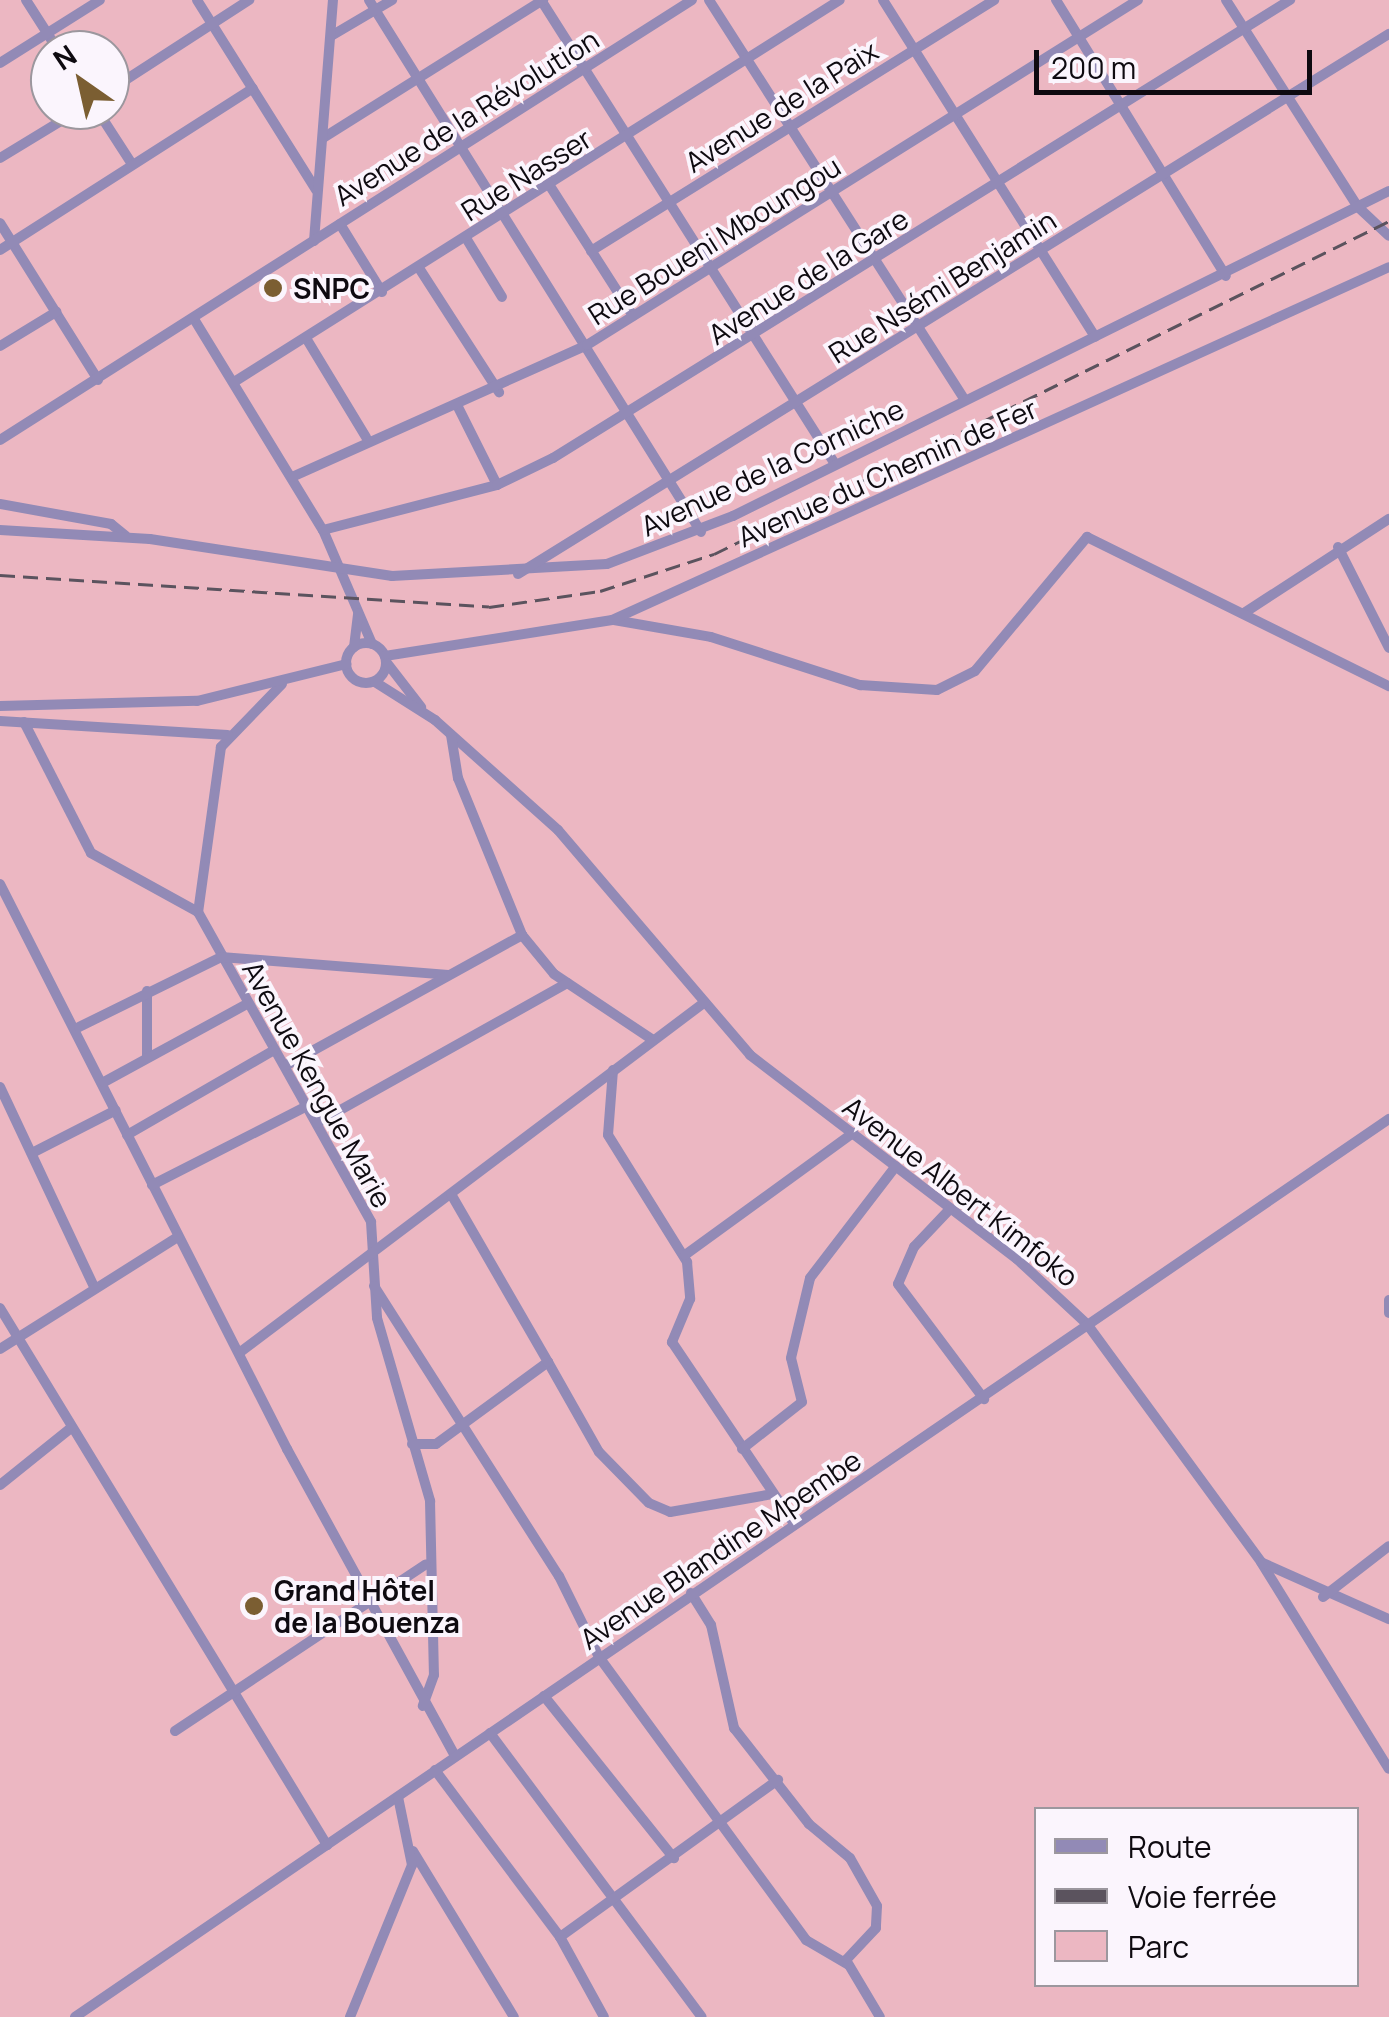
<!DOCTYPE html>
<html>
<head>
<meta charset="utf-8">
<style>
  body { margin:0 }
  #map { position:relative; width:1389px; height:2017px; overflow:hidden; background:#f3e5f8; font-family:Manrope,sans-serif }
  div>[style] { position:absolute }
  .green>* { inset:0; background:#ecb7c2 }
  .minor>* { height:10px; margin:-5px; padding:0 5px; transform-origin:5px; border-radius:5px; background:#928ab6 }
  .minor>.ring { margin:-5px; padding:0; box-sizing:content-box; background:none; border:10px solid #928ab6; border-radius:50% }
  .rail>* { height:2.5px; margin-top:-1.25px; transform-origin:0; background:repeating-linear-gradient(90deg,#5b535e 0 15px,transparent 0 23px) }
  .dots>* { width:28px; height:28px; translate:-50% -50%; box-sizing:border-box; border:5px solid #fbf5fd; border-radius:50% }
  span { translate:-50% -50%; white-space:nowrap; text-align:center; line-height:1.15; -webkit-text-stroke:8px #fbf5fd; paint-order:stroke }
  .street-label { font-size:28px; color:#0e0a10 }
  .poi-label { font-size:28px; color:#0e0a10; font-weight:700 }
  .left { translate:0 -50%; text-align:left }
  .legend { position:absolute; left:1034px; top:1807px; width:325px; height:180px; box-sizing:border-box; background:#fbf5fd; border:2px solid #9c979e; margin:0; padding:12px 18px; list-style:none; font-size:30px; color:#0e0a10 }
  .legend li { display:flex; align-items:center; gap:20px; height:50px }
  .legend b { width:50px; border:2px solid #9c979e }
  .north { position:absolute; left:30px; top:30px; width:100px; height:100px; box-sizing:border-box; background:#fbf5fd; border:2px solid #9c979e; border-radius:50%; rotate:326deg; font-size:28px; font-weight:700; line-height:40px; text-align:center; color:#0e0a10 }
  .north::after { content:''; display:block; margin:auto; width:35px; height:45px; background:#7b5e32; clip-path:polygon(50% 0,100% 100%,50% 72%,0 100%) }
  .scale { position:absolute; left:1034px; top:50px; width:278px; height:45px; box-sizing:border-box; border:5px solid #0e0a10; border-top:0; padding-left:12px; font-size:30px; line-height:35px; white-space:nowrap; color:#0e0a10; -webkit-text-stroke:8px #fbf5fd; paint-order:stroke }
</style>
</head>
<body>
<div id="map">
  <div class="green">
    <div style="clip-path:polygon(evenodd,0 0,1389px 0,1389px 2017px,0 2017px,0 0,50px 50px,110px 50px,110px 110px,50px 110px,50px 50px,0 0,1036px 1810px,1356px 1810px,1356px 1984px,1036px 1984px,1036px 1810px)"></div>
  </div>
  <div class="minor">
    <div style="left:26px;top:0;width:59px;rotate:57.4deg"></div>
    <div style="left:197px;top:0;width:224px;rotate:57.9deg"></div>
    <div style="left:369px;top:0;width:627px;rotate:58.03deg"></div>
    <div style="left:541px;top:0;width:549px;rotate:57.64deg"></div>
    <div style="left:709px;top:0;width:475px;rotate:57.4deg"></div>
    <div style="left:883px;top:0;width:398px;rotate:57.8deg"></div>
    <div style="left:1056px;top:0;width:324px;rotate:58.4deg"></div>
    <div style="left:1226px;top:0;width:246px;rotate:57.5deg"></div>
    <div style="left:1358px;top:207px;width:42px;rotate:43.1deg"></div>
    <div style="left:331px;top:36px;width:71px;rotate:-30.5deg"></div>
    <div style="left:0;top:63px;width:118px;rotate:-32.2deg"></div>
    <div style="left:110px;top:90px;width:166px;rotate:-32.9deg"></div>
    <div style="left:97px;top:110px;width:64px;rotate:57.1deg"></div>
    <div style="left:323px;top:138px;width:260px;rotate:-32.1deg"></div>
    <div style="left:0;top:158px;width:92px;rotate:-31.3deg"></div>
    <div style="left:550px;top:186px;width:154px;rotate:57.4deg"></div>
    <div style="left:0;top:223px;width:185px;rotate:58deg"></div>
    <div style="left:340px;top:224px;width:80px;rotate:58.3deg"></div>
    <div style="left:466px;top:238px;width:69px;rotate:58.6deg"></div>
    <div style="left:314px;top:241px;width:242px;rotate:-85.5deg"></div>
    <div style="left:0;top:250px;width:300px;rotate:-32.6deg"></div>
    <div style="left:591px;top:251px;width:475px;rotate:-31.9deg"></div>
    <div style="left:419px;top:268px;width:148px;rotate:57.2deg"></div>
    <div style="left:194px;top:319px;width:247px;rotate:58.6deg"></div>
    <div style="left:323px;top:530px;width:124px;rotate:66.7deg"></div>
    <div style="left:306px;top:338px;width:116px;rotate:58.8deg"></div>
    <div style="left:0;top:346px;width:66px;rotate:-31.3deg"></div>
    <div style="left:234px;top:382px;width:716px;rotate:-32.23deg"></div>
    <div style="left:457px;top:405px;width:89px;rotate:63.4deg"></div>
    <div style="left:0;top:440px;width:820px;rotate:-32.45deg"></div>
    <div style="left:292px;top:477px;width:323px;rotate:-24.1deg"></div>
    <div style="left:587px;top:345px;width:650px;rotate:-32.05deg"></div>
    <div style="left:0;top:504px;width:113px;rotate:10.2deg"></div>
    <div style="left:111px;top:524px;width:19px;rotate:39deg"></div>
    <div style="left:0;top:530px;width:150px;rotate:3.4deg"></div>
    <div style="left:150px;top:539px;width:245px;rotate:8.7deg"></div>
    <div style="left:392px;top:576px;width:215px;rotate:-3.2deg"></div>
    <div style="left:607px;top:564px;width:135px;rotate:-20.9deg"></div>
    <div style="left:733px;top:516px;width:732px;rotate:-26.36deg"></div>
    <div style="left:323px;top:530px;width:180px;rotate:-14.5deg"></div>
    <div style="left:497px;top:485px;width:62px;rotate:-25.7deg"></div>
    <div style="left:553px;top:458px;width:868px;rotate:-31.86deg"></div>
    <div style="left:1338px;top:547px;width:113px;rotate:63.2deg"></div>
    <div style="left:518px;top:574px;width:1025px;rotate:-31.8deg"></div>
    <div style="left:1244px;top:613px;width:173px;rotate:-33deg"></div>
    <div style="left:614px;top:620px;width:98px;rotate:9.9deg"></div>
    <div style="left:711px;top:637px;width:157px;rotate:17.9deg"></div>
    <div style="left:860px;top:685px;width:77px;rotate:3.7deg"></div>
    <div style="left:937px;top:690px;width:42px;rotate:-26.6deg"></div>
    <div style="left:975px;top:671px;width:175px;rotate:-50.1deg"></div>
    <div style="left:1087px;top:537px;width:337px;rotate:26.3deg"></div>
    <div class="ring" style="left:346px;top:643px;width:30px;height:30px"></div>
    <div style="left:354px;top:647px;width:34px;rotate:-83deg"></div>
    <div style="left:385px;top:656px;width:230px;rotate:-9deg"></div>
    <div style="left:612px;top:620px;width:853px;rotate:-24.43deg"></div>
    <div style="left:387px;top:663px;width:56px;rotate:52.3deg"></div>
    <div style="left:375px;top:682px;width:71px;rotate:32.3deg"></div>
    <div style="left:435px;top:720px;width:165px;rotate:41.8deg"></div>
    <div style="left:558px;top:830px;width:296px;rotate:49.5deg"></div>
    <div style="left:750px;top:1055px;width:336px;rotate:37.4deg"></div>
    <div style="left:1017px;top:1259px;width:96px;rotate:42.9deg"></div>
    <div style="left:1087px;top:1324px;width:295px;rotate:53.8deg"></div>
    <div style="left:1261px;top:1562px;width:243px;rotate:58.3deg"></div>
    <div style="left:282px;top:684px;width:88px;rotate:134.1deg"></div>
    <div style="left:221px;top:747px;width:167px;rotate:97.9deg"></div>
    <div style="left:198px;top:912px;width:355px;rotate:60.8deg"></div>
    <div style="left:371px;top:1222px;width:96px;rotate:86.4deg"></div>
    <div style="left:377px;top:1318px;width:191px;rotate:73.8deg"></div>
    <div style="left:430px;top:1501px;width:174px;rotate:88.7deg"></div>
    <div style="left:434px;top:1675px;width:33px;rotate:110deg"></div>
    <div style="left:0;top:706px;width:197px;rotate:-1.5deg"></div>
    <div style="left:197px;top:701px;width:154px;rotate:-13.9deg"></div>
    <div style="left:0;top:721px;width:228px;rotate:3.5deg"></div>
    <div style="left:24px;top:722px;width:147px;rotate:62.9deg"></div>
    <div style="left:91px;top:853px;width:122px;rotate:28.9deg"></div>
    <div style="left:451px;top:735px;width:44px;rotate:80.8deg"></div>
    <div style="left:458px;top:778px;width:170px;rotate:67.8deg"></div>
    <div style="left:522px;top:935px;width:50px;rotate:50.6deg"></div>
    <div style="left:554px;top:974px;width:119px;rotate:33.7deg"></div>
    <div style="left:0;top:884px;width:634px;rotate:63.07deg"></div>
    <div style="left:287px;top:1449px;width:350px;rotate:61.3deg"></div>
    <div style="left:147px;top:991px;width:65px;rotate:90deg"></div>
    <div style="left:79px;top:1027px;width:158px;rotate:-26.2deg"></div>
    <div style="left:221px;top:957px;width:228px;rotate:4.5deg"></div>
    <div style="left:285px;top:1066px;width:271px;rotate:-28.9deg"></div>
    <div style="left:613px;top:1070px;width:65px;rotate:94.4deg"></div>
    <div style="left:608px;top:1135px;width:150px;rotate:58.1deg"></div>
    <div style="left:687px;top:1262px;width:37px;rotate:85deg"></div>
    <div style="left:690px;top:1299px;width:47px;rotate:112.7deg"></div>
    <div style="left:672px;top:1342px;width:220px;rotate:56.1deg"></div>
    <div style="left:104px;top:1082px;width:163px;rotate:-28.6deg"></div>
    <div style="left:0;top:1087px;width:221px;rotate:64.8deg"></div>
    <div style="left:317px;top:1123px;width:287px;rotate:-29.2deg"></div>
    <div style="left:127px;top:1135px;width:170px;rotate:-30deg"></div>
    <div style="left:32px;top:1153px;width:94px;rotate:-27.1deg"></div>
    <div style="left:152px;top:1185px;width:174px;rotate:-27deg"></div>
    <div style="left:949px;top:1210px;width:51px;rotate:133.4deg"></div>
    <div style="left:914px;top:1247px;width:40px;rotate:113.4deg"></div>
    <div style="left:898px;top:1284px;width:144px;rotate:53.2deg"></div>
    <div style="left:685px;top:1255px;width:208px;rotate:-36deg"></div>
    <div style="left:374px;top:1286px;width:344px;rotate:57.5deg"></div>
    <div style="left:559px;top:1576px;width:90px;rotate:63.7deg"></div>
    <div style="left:599px;top:1657px;width:351px;rotate:53.8deg"></div>
    <div style="left:806px;top:1940px;width:48px;rotate:30.3deg"></div>
    <div style="left:1389px;top:1300px;width:13px;rotate:90deg"></div>
    <div style="left:0;top:1308px;width:629px;rotate:58.66deg"></div>
    <div style="left:0;top:1349px;width:210px;rotate:-32.2deg"></div>
    <div style="left:239px;top:1353px;width:583px;rotate:-36.99deg"></div>
    <div style="left:548px;top:1362px;width:103px;rotate:60.5deg"></div>
    <div style="left:599px;top:1452px;width:71px;rotate:45.6deg"></div>
    <div style="left:649px;top:1503px;width:23px;rotate:23deg"></div>
    <div style="left:670px;top:1512px;width:105px;rotate:-9.9deg"></div>
    <div style="left:412px;top:1444px;width:24px"></div>
    <div style="left:436px;top:1444px;width:139px;rotate:-36.2deg"></div>
    <div style="left:548px;top:1362px;width:194px;rotate:-120deg"></div>
    <div style="left:742px;top:1449px;width:76px;rotate:-38.1deg"></div>
    <div style="left:802px;top:1402px;width:45px;rotate:-104deg"></div>
    <div style="left:791px;top:1358px;width:82px;rotate:-76.6deg"></div>
    <div style="left:810px;top:1278px;width:141px;rotate:-52.5deg"></div>
    <div style="left:0;top:1485px;width:91px;rotate:-38.8deg"></div>
    <div style="left:1263px;top:1563px;width:138px;rotate:24deg"></div>
    <div style="left:691px;top:1593px;width:38px;rotate:58deg"></div>
    <div style="left:711px;top:1625px;width:106px;rotate:77.4deg"></div>
    <div style="left:734px;top:1728px;width:122px;rotate:52deg"></div>
    <div style="left:809px;top:1824px;width:53px;rotate:39.7deg"></div>
    <div style="left:850px;top:1858px;width:55px;rotate:60.6deg"></div>
    <div style="left:877px;top:1906px;width:22px;rotate:93deg"></div>
    <div style="left:876px;top:1928px;width:44px;rotate:133.2deg"></div>
    <div style="left:846px;top:1960px;width:66px;rotate:59.2deg"></div>
    <div style="left:1323px;top:1597px;width:83px;rotate:-37.7deg"></div>
    <div style="left:544px;top:1696px;width:208px;rotate:51.3deg"></div>
    <div style="left:175px;top:1731px;width:301px;rotate:-33.6deg"></div>
    <div style="left:490px;top:1733px;width:354px;rotate:53.3deg"></div>
    <div style="left:435px;top:1770px;width:209px;rotate:53.2deg"></div>
    <div style="left:560px;top:1937px;width:91px;rotate:61.2deg"></div>
    <div style="left:413px;top:1851px;width:194px;rotate:58.7deg"></div>
    <div style="left:560px;top:1937px;width:269px;rotate:-35.8deg"></div>
    <div style="left:75px;top:2017px;width:1592px;rotate:-34.35deg"></div>
    <div style="left:350px;top:2017px;width:164px;rotate:-67.8deg"></div>
    <div style="left:412px;top:1865px;width:69px;rotate:-101.6deg"></div>
  </div>
  <div class="rail">
    <div style="left:0;top:575px;width:490px;rotate:3.7deg"></div>
    <div style="left:489px;top:607px;width:112px;rotate:-8.2deg"></div>
    <div style="left:600px;top:591px;width:120px;rotate:-18deg"></div>
    <div style="left:714px;top:554px;width:753px;rotate:-26.26deg"></div>
  </div>
  <div class="dots">
    <div style="left:273px;top:288px;background:#7b5e32"></div>
    <div style="left:254px;top:1606px;background:#7b5e32"></div>
  </div>
  <div class="street-label">
    <span style="left:781px;top:106px;rotate:-32deg">Avenue de la Paix</span>
    <span style="left:466px;top:117px;rotate:-32deg">Avenue de la Révolution</span>
    <span style="left:526px;top:174px;rotate:-32deg">Rue Nasser</span>
    <span style="left:714px;top:240px;rotate:-32deg">Rue Boueni Mboungou</span>
    <span style="left:808px;top:276px;rotate:-32deg">Avenue de la Gare</span>
    <span style="left:942px;top:286px;rotate:-32deg">Rue Nsémi Benjamin</span>
    <span style="left:772px;top:467px;rotate:-25deg">Avenue de la Corniche</span>
    <span style="left:887px;top:472px;rotate:-24deg">Avenue du Chemin de Fer</span>
    <span style="left:318px;top:1084px;rotate:61deg">Avenue Kengue Marie</span>
    <span style="left:961px;top:1191px;rotate:38deg">Avenue Albert Kimfoko</span>
    <span style="left:720px;top:1549px;rotate:-34deg">Avenue Blandine Mpembe</span>
  </div>
  <div class="poi-label">
    <span class="left" style="left:293px;top:288px">SNPC</span>
    <span class="left" style="left:274px;top:1606px">Grand Hôtel<br>de la Bouenza</span>
  </div>
  <ul class="legend">
  <li><b style="height:12px;background:#928ab6"></b>Route</li>
  <li><b style="height:12px;background:#5b535e"></b>Voie ferrée</li>
  <li><b style="height:28px;background:#ecb7c2"></b>Parc</li>
  </ul>
  <div class="north">N</div>
  <div class="scale">200 m</div>
</div>
</body>
</html>
